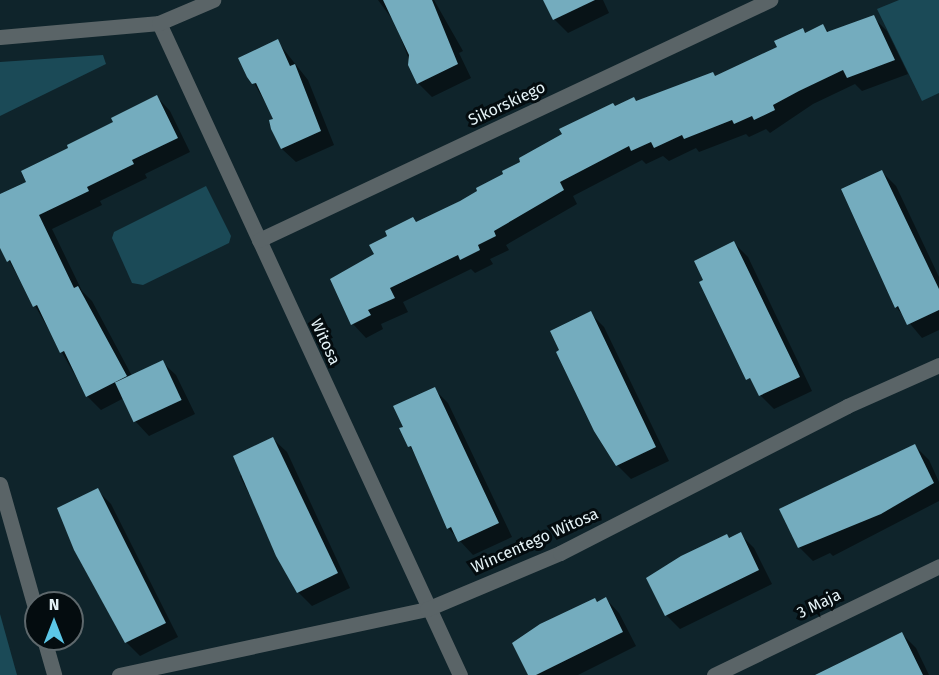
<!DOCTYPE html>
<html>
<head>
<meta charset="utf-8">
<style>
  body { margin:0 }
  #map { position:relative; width:939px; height:675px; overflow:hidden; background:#0f242b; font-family:"Fira Sans",sans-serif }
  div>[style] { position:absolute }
  .green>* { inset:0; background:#1b4a57 }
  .shadow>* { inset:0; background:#0007 }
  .building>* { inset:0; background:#74acbe; transform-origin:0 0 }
  .street>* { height:15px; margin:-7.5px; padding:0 7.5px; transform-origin:7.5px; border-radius:7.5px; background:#5a6467 }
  span { translate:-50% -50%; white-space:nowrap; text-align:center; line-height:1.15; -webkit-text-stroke:6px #040c0f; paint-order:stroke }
  .street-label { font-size:16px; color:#e5f3f7 }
  .north { position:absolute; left:24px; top:591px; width:60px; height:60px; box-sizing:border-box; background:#040c0f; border:2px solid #5e686c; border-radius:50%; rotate:0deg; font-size:16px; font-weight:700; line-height:24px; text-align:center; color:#e5f3f7 }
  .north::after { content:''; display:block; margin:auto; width:21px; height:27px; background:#5cc7e7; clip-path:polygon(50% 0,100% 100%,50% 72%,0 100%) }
</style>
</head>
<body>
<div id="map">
  <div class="green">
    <div style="clip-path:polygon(899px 0,939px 0,939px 93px,922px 101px,877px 9px)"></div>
    <div style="clip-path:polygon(103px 55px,106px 64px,0 116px,0 62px)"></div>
    <div style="clip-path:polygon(206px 186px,231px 236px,229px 243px,143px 285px,132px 283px,112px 238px,114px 232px)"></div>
    <div style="clip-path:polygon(0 614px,17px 675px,0 675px)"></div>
  </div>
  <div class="shadow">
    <div style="clip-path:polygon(378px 0,434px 0,463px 51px,459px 53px,471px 78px,432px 97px,418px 83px,395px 23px)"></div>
    <div style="clip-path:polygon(550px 0,603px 0,609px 13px,568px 33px,554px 19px)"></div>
    <div style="clip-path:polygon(873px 17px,887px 31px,908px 74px,862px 91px,855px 84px,813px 104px,770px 133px,766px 129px,749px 137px,746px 134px,699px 152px,696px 148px,669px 161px,663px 156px,646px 164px,642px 160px,573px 196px,577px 204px,506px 245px,509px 250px,490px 259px,493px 264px,475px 273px,471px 269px,403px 302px,408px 312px,381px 324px,383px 329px,366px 338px,353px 324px,376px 255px,389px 237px,413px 219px,417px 223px,479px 192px,616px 107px,716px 77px,778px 47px,802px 30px,807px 34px,823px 26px,830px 33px)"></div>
    <div style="clip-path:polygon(277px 41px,308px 80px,334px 145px,296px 162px,282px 149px,275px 120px,254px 83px)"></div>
    <div style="clip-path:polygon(157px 97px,170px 111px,190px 152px,145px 174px,147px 178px,100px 201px,102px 205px,52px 229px,82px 291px,92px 301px,132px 376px,162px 362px,176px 375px,195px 414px,149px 436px,136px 422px,124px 398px,101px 410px,87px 396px,0 245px,0 196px,28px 183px,70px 149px)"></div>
    <div style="clip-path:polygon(882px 172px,896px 186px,939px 277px,939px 330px,922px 338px,896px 307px)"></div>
    <div style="clip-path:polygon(734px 243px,748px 257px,812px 391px,774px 409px,760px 395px,701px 283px)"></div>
    <div style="clip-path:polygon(590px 313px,604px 327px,669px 461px,631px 479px,617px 465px,561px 351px)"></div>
    <div style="clip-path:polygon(434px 389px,448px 403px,512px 537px,473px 555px,448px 528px,443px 508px,401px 429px)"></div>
    <div style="clip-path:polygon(273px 439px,287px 452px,350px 588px,312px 606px,298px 592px,240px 476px)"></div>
    <div style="clip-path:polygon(915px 446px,929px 460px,939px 482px,939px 501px,833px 556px,830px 553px,813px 561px,799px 547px)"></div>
    <div style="clip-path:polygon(97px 490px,111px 504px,178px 637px,140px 656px,126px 642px)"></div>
    <div style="clip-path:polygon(740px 534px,754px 548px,772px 584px,680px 629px,666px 615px,730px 539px)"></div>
    <div style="clip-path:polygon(595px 599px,598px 603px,606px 599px,619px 613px,636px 646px,578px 675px,530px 675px)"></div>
    <div style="clip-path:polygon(902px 634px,916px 648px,929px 675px,818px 675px)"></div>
  </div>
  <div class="building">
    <div style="clip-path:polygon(383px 0,432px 0,458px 64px,417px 84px,408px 65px,409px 55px)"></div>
    <div style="clip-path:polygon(543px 0,595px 0,553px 20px)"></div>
    <div style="clip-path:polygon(874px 15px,895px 60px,847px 78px,843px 70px,799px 91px,773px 105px,775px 110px,754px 120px,752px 116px,734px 124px,732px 120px,684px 139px,682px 135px,654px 148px,651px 142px,631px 151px,629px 146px,560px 182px,564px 190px,494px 231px,496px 236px,478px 245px,480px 250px,460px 260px,458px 255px,390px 288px,395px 298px,368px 310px,371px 315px,351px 325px,330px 279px,374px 254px,369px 245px,387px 236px,385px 231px,413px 217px,416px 222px,460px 201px,477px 191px,476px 188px,503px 174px,502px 171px,520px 162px,519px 158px,562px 134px,559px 129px,613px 103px,615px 106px,634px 97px,636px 101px,713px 72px,715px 76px,777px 47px,774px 41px,803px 28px,805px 33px,823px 24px,827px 32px)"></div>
    <div style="clip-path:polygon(278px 39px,290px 66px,295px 64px,321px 131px,281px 149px,271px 129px,269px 120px,273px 119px,256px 83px,252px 84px,247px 77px,238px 58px)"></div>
    <div style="clip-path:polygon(157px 95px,178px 138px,132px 160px,134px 164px,87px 187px,89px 191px,39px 215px,74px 288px,78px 286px,127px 376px,86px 397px,64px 351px,60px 353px,37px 305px,33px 307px,10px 260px,7px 262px,0 248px,0 194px,26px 182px,21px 171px,68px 148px,67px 145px,113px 122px,111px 118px)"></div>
    <div style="clip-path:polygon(882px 170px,939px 289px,939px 310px,907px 325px,898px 306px,895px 308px,841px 189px)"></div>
    <div style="clip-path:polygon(734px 241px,800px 377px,759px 396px,750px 378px,746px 380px,699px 282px,703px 280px,694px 261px)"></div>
    <div style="clip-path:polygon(591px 311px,656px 447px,616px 466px,594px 431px,556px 352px,559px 350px,550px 331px)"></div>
    <div style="left:163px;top:360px;width:44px;height:53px;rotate:65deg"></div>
    <div style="clip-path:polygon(435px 387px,499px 523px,458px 542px,451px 527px,447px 529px,411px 446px,408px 447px,399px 428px,403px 427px,393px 406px)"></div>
    <div style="clip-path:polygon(273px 437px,338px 573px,297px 593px,276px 556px,233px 456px)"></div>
    <div style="clip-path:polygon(915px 444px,934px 483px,881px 514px,798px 548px,779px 509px)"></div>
    <div style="clip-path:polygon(98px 488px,166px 623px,125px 643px,74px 550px,57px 508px)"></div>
    <div style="clip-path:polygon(741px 532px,759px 570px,665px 616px,646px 578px,681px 556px,727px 534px,729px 538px)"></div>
    <div style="clip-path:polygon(606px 597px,623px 632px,536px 675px,528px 675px,512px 643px,540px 624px,595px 598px,597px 602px)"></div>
    <div style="clip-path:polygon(902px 632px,923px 675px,815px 675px,874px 646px)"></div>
  </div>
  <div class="street">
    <div style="left:159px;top:23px;width:718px;rotate:65.22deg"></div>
    <div style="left:0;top:37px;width:160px;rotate:-5deg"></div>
    <div style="left:159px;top:23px;width:59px;rotate:-23.1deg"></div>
    <div style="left:259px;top:240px;width:565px;rotate:-25.16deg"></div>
    <div style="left:0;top:484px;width:132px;rotate:74.2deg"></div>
    <div style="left:44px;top:639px;width:37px;rotate:74deg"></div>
    <div style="left:119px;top:675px;width:315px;rotate:-12.1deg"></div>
    <div style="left:427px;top:609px;width:144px;rotate:-22.8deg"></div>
    <div style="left:560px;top:553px;width:322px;rotate:-27.1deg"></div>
    <div style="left:847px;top:406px;width:101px;rotate:-24deg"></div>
    <div style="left:714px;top:675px;width:250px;rotate:-25.8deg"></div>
  </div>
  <div class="street-label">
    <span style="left:507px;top:104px;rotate:-25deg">Sikorskiego</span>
    <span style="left:325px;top:342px;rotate:65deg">Witosa</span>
    <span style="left:535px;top:541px;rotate:-24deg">Wincentego Witosa</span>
    <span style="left:819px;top:604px;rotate:-26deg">3 Maja</span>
  </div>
  <div class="north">N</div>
</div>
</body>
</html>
